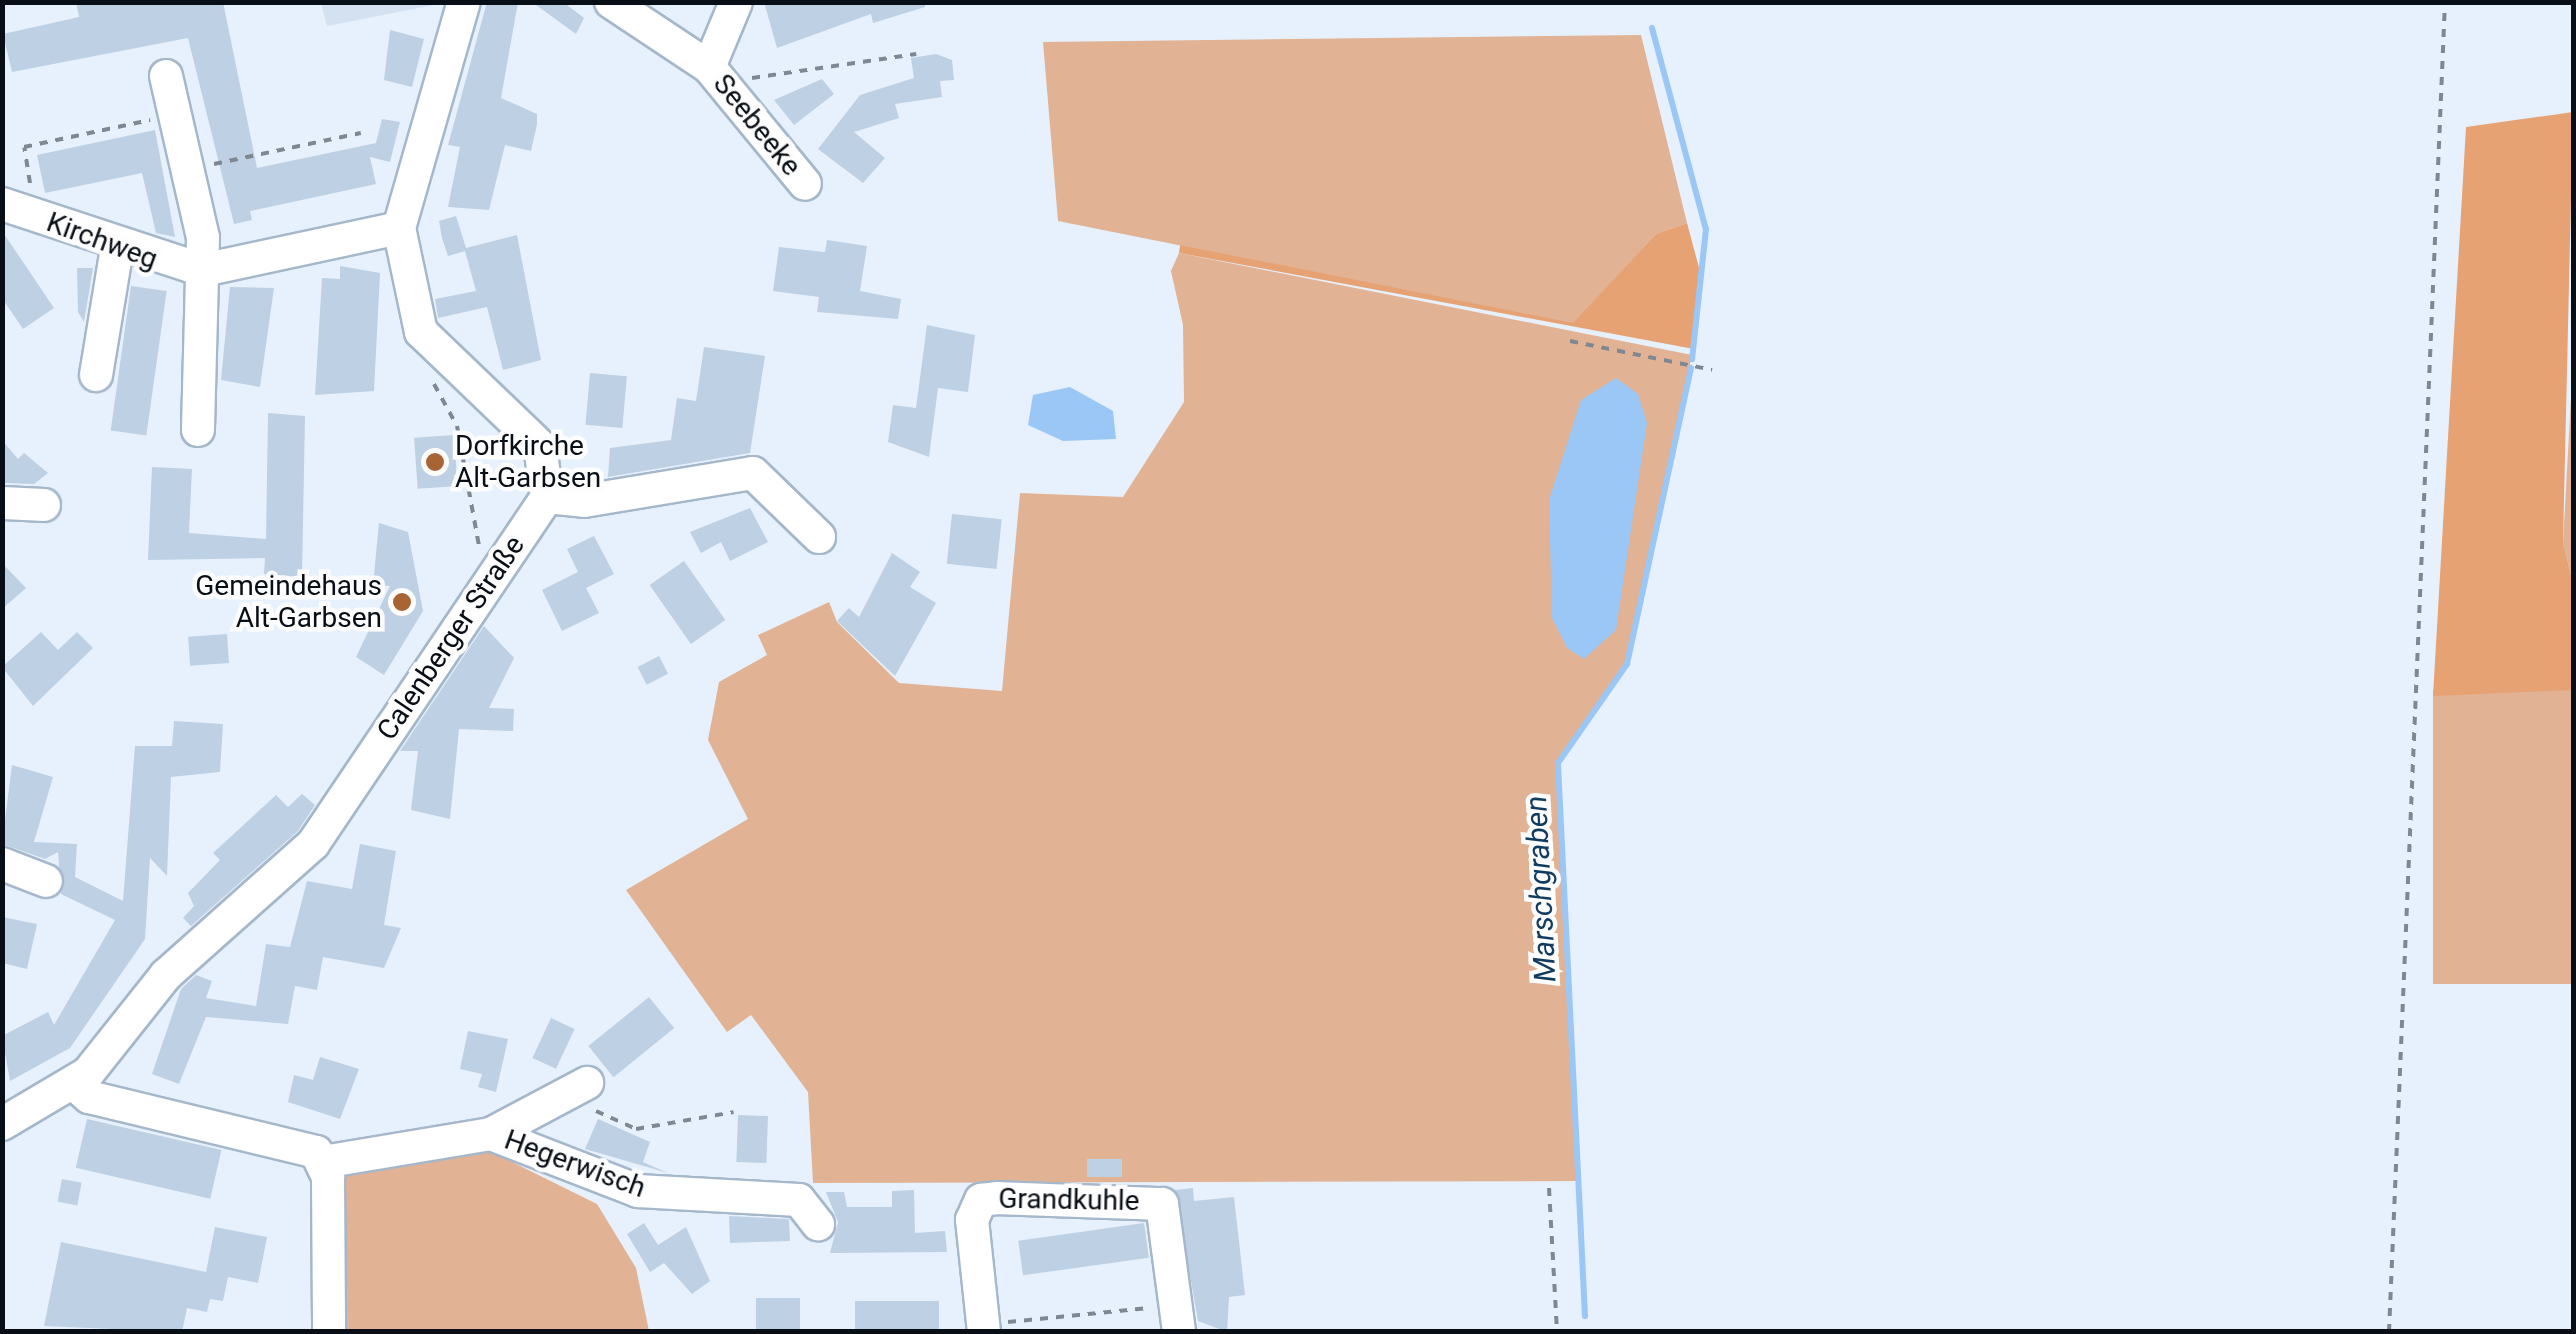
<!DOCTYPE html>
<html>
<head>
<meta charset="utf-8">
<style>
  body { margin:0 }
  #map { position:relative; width:2576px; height:1334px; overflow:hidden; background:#e6f1fd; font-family:Roboto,sans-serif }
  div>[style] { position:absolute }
  .built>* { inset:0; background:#d4e1f1 }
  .green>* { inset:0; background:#e1b293; transform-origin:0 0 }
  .forest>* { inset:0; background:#e7a274 }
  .water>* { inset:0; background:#9ac7f6 }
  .stream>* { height:6px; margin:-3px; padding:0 3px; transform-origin:3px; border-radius:3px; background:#9ac7f6 }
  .building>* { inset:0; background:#bed0e3; transform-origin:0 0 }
  .path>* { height:4px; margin-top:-2px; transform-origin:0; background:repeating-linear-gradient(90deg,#7f8791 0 8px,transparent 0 16px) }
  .roads { filter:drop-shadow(2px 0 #a5b7ca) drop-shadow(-2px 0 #a5b7ca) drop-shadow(0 2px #a5b7ca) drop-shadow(0 -2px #a5b7ca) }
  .minor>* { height:32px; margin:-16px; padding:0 16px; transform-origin:16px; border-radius:16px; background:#fff }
  .dots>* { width:28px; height:28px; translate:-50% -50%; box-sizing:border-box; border:5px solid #fdfdfd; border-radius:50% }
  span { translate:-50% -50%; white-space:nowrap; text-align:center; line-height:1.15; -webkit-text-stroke:9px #fdfdfd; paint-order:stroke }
  .street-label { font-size:28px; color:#080e15 }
  .poi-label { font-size:28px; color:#080e15 }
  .left { translate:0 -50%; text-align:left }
  .right { translate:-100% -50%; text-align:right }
  .water-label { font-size:30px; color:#123b60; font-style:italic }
  .frame { position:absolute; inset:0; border:5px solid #080e15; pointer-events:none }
</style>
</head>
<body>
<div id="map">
  <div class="built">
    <div style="clip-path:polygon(321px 3px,321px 2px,444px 3px,327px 26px)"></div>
  </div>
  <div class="green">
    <div style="clip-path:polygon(1641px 35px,1687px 223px,1656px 234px,1573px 324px,1058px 221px,1043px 42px)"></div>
    <div style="clip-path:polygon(1179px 253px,1692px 355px,1627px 664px,1558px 763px,1578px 1181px,813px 1183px,808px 1092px,751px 1015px,727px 1032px,626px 890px,748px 819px,708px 740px,719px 682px,767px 655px,758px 635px,829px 602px,837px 622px,899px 683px,1002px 691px,1020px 493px,1123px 497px,1184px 402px,1183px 325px,1171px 271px)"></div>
    <div style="clip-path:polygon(2573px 361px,2573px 583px,2563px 543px)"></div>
    <div style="left:2573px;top:690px;width:294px;height:140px;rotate:90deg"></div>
    <div style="clip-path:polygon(462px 1152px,494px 1153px,597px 1204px,636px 1268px,649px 1331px,334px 1332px,336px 1170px)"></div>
  </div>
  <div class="forest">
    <div style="clip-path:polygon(2573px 112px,2563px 543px,2573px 583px,2573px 690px,2433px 696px,2466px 127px)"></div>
    <div style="clip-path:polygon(1687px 223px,1701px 275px,1694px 349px,1179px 253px,1180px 245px,1573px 323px,1656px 234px)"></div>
  </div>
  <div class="water">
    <div style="clip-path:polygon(1616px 378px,1638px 394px,1647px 423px,1616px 630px,1584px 659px,1567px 648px,1552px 618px,1549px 500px,1581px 400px)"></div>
    <div style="clip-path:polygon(1070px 387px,1113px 411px,1116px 439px,1063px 441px,1028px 425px,1033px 395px)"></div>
  </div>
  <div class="stream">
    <div style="left:1652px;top:28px;width:208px;rotate:75deg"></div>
    <div style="left:1706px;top:229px;width:131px;rotate:96.1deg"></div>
    <div style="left:1585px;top:1316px;width:554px;rotate:-92.8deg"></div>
    <div style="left:1558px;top:763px;width:121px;rotate:-55.1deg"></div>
    <div style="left:1627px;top:664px;width:303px;rotate:-77.8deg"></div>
  </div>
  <div class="building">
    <div style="clip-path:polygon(76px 2px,223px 2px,257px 168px,376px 143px,382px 119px,400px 122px,390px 162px,370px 157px,376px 184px,250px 211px,252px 220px,234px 224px,188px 38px,12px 72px,3px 34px,79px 17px)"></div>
    <div style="clip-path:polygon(487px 2px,518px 2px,501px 98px,537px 114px,537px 124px,531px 151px,505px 145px,489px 210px,448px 207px,460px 147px,448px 145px)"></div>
    <div style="clip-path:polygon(532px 2px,563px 2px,584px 18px,576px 34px)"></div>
    <div style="clip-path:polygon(764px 2px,925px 2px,925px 7px,873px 23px,871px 14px,777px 48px)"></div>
    <div style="clip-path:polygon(390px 30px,424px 39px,412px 87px,384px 80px)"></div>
    <div style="clip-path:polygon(936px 54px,952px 60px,954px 80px,940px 81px,942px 97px,895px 104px,899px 118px,854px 132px,885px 158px,863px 183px,818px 149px,860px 95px,914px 78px,911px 58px)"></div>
    <div style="clip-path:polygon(822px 79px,834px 94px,794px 125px,774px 100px)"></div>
    <div style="clip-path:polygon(155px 130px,175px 237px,156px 233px,142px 173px,45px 193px,37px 155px)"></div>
    <div style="clip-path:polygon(456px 216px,466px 248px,517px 235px,541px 360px,503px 370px,487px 307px,438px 318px,435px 299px,476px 291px,465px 251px,448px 256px,442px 238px,439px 221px)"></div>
    <div style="clip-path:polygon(2px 231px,54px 308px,23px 329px,2px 298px)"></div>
    <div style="clip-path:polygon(827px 240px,867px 246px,860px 291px,901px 299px,898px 319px,817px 312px,819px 297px,773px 291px,779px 247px,825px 252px)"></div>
    <div style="clip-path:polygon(340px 266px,380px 273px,374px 391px,315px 395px,322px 278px,340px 279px)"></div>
    <div style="clip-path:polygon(77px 268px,93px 268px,84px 322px,78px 312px)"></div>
    <div style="left:131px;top:286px;width:36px;height:146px;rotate:8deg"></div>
    <div style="clip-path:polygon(230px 287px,274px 288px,260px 387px,221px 380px)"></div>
    <div style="clip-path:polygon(927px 325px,975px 335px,968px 392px,938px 388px,929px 457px,888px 442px,893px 405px,916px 408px)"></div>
    <div style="clip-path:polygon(704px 347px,765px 356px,750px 453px,608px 477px,610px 448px,671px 440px,677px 398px,696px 401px)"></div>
    <div style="left:590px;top:373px;width:37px;height:52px;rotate:5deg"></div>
    <div style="clip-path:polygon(268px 413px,305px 416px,302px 577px,264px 574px,265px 558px,148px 560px,152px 467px,192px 469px,189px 533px,266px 539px)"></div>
    <div style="left:454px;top:435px;width:51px;height:40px;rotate:86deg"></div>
    <div style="clip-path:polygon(2px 440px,18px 459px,24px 453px,48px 473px,34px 484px,4px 483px)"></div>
    <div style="clip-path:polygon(750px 508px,768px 542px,730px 561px,721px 542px,701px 553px,690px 532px)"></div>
    <div style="left:952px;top:514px;width:50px;height:50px;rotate:6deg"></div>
    <div style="clip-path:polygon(379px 523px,408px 532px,423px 611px,384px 675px,356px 657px,390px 586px,373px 585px)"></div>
    <div style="clip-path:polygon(594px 536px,614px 574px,586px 588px,599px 613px,562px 631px,542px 590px,578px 572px,567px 549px)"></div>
    <div style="clip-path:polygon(892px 553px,920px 572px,910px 587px,936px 603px,895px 676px,837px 621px,849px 608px,859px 617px)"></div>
    <div style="left:684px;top:561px;width:72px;height:42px;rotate:55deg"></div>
    <div style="clip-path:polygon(2px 563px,26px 588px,2px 609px)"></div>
    <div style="clip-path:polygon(484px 626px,514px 658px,489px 708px,514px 709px,513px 731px,459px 729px,450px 819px,411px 810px,418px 751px,400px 751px)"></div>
    <div style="clip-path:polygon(41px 632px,58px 650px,77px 632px,93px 648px,33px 706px,2px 667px)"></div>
    <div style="left:227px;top:634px;width:29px;height:39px;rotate:86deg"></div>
    <div style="left:659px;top:656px;width:20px;height:24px;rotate:63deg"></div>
    <div style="clip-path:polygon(174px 721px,223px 724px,220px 772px,171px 777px,167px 876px,150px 858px,145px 939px,70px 1048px,10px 1081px,2px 1036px,48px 1012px,54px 1025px,115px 920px,61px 894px,58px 852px,45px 859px,2px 844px,12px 765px,53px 777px,34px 842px,77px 844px,75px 877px,123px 901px,135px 746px,172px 746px)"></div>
    <div style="clip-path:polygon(302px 794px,315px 805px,298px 831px,191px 926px,183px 918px,194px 906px,188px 893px,220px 860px,213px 853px,276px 795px,288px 807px)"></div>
    <div style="clip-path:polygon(360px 844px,396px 851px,384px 925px,401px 928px,384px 968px,323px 957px,317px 990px,295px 986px,288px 1024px,206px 1017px,179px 1084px,152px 1074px,181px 989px,196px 975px,212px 981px,206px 998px,256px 1006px,266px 944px,290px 947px,307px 881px,352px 889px)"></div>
    <div style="clip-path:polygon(2px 917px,37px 924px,27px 969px,2px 963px)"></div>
    <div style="left:649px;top:997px;width:40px;height:78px;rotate:51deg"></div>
    <div style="left:551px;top:1018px;width:26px;height:44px;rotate:25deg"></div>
    <div style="clip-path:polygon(468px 1031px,508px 1039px,496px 1092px,478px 1087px,482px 1074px,460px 1069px)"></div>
    <div style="clip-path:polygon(320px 1057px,359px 1069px,340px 1119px,288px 1102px,294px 1075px,313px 1080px)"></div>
    <div style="left:738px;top:1115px;width:30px;height:47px;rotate:2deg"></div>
    <div style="left:87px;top:1119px;width:138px;height:50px;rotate:13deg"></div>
    <div style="clip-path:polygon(598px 1119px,650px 1142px,643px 1162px,668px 1173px,585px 1149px)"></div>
    <div style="left:1122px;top:1159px;width:18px;height:35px;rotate:90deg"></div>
    <div style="left:62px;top:1179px;width:20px;height:23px;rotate:11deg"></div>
    <div style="clip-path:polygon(1193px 1188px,1194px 1201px,1234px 1197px,1245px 1295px,1229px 1297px,1227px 1332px,1198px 1321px,1175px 1190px)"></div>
    <div style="clip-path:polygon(914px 1190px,915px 1233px,945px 1231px,947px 1252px,830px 1253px,838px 1222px,826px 1192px,844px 1192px,847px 1207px,892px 1207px,892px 1191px)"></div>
    <div style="clip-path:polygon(729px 1216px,789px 1219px,790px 1241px,730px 1243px)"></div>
    <div style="clip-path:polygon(644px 1223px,658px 1245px,686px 1227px,710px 1281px,692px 1294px,664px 1263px,650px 1272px,627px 1234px)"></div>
    <div style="left:1144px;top:1223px;width:35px;height:127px;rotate:82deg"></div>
    <div style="clip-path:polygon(215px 1227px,267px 1237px,258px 1283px,228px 1277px,223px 1301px,210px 1299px,207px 1312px,187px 1308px,182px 1332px,44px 1326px,61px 1242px,206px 1272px)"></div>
    <div style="left:756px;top:1298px;width:44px;height:34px"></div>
    <div style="left:855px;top:1301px;width:84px;height:31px"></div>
  </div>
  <div class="path">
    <div style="left:752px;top:78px;width:166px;rotate:-8.3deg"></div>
    <div style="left:214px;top:164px;width:150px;rotate:-11.9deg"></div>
    <div style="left:30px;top:183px;width:36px;rotate:-99deg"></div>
    <div style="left:24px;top:147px;width:129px;rotate:-12.1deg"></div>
    <div style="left:1570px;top:341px;width:145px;rotate:11.5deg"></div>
    <div style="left:434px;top:384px;width:48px;rotate:61.3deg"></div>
    <div style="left:457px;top:426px;width:127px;rotate:79.6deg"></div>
    <div style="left:596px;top:1111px;width:44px;rotate:24.2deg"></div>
    <div style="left:636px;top:1129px;width:99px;rotate:-9.8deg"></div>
    <div style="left:1549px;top:1188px;width:144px;rotate:86.8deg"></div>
    <div style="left:1008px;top:1322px;width:141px;rotate:-5.7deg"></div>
    <div style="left:2389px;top:1332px;width:1331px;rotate:-87.59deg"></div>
  </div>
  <div class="roads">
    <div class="minor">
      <div style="left:611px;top:2px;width:118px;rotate:33.6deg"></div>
      <div style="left:709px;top:67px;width:151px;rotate:50.6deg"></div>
      <div style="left:709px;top:67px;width:70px;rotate:-67.4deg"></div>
      <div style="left:166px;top:76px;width:166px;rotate:77.1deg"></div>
      <div style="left:203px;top:238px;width:192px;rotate:91.5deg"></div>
      <div style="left:2px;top:204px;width:212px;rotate:18.2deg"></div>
      <div style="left:203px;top:270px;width:200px;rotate:-12.1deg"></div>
      <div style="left:96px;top:375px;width:129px;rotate:-80.6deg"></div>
      <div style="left:547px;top:497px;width:37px;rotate:6deg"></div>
      <div style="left:584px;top:501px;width:171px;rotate:-9.4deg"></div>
      <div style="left:753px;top:473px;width:92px;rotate:44.1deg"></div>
      <div style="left:2px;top:503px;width:42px;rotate:2.7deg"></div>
      <div style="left:2px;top:864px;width:47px;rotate:21.1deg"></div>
      <div style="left:74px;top:1084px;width:20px;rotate:41deg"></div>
      <div style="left:89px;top:1097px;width:234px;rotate:13.6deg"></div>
      <div style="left:316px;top:1152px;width:28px;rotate:64deg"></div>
      <div style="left:328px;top:1177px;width:155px;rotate:89.6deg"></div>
      <div style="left:2px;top:1124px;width:100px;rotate:-30.7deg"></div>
      <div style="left:88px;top:1073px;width:125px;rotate:-51.5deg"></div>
      <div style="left:166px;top:975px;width:197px;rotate:-41.7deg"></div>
      <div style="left:313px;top:844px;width:419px;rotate:-56deg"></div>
      <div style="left:547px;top:497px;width:51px;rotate:-97.8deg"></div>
      <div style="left:540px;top:446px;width:165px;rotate:-136.2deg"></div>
      <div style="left:421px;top:332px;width:106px;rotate:-101.9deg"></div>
      <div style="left:399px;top:228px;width:235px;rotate:-74deg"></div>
      <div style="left:491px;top:1134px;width:109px;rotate:-28deg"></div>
      <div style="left:323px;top:1162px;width:170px;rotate:-9.5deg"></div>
      <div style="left:491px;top:1134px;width:158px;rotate:21.2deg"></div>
      <div style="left:638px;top:1191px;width:161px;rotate:3.2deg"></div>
      <div style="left:799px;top:1200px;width:31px;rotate:52deg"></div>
      <div style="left:984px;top:1332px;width:113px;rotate:-96.1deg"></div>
      <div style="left:972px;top:1220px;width:22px;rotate:-66deg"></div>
      <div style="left:981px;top:1200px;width:16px;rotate:-7deg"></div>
      <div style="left:997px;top:1198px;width:165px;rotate:2.1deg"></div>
      <div style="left:1162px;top:1204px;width:129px;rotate:82.4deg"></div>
    </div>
  </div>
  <div class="dots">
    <div style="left:435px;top:462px;background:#a86433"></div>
    <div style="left:402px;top:602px;background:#a86433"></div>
  </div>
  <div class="street-label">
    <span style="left:757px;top:125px;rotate:51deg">Seebeeke</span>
    <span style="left:102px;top:241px;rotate:20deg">Kirchweg</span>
    <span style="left:451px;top:638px;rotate:-56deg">Calenberger Straße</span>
    <span style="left:575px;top:1164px;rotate:20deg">Hegerwisch</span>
    <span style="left:1069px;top:1200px;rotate:1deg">Grandkuhle</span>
  </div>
  <div class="poi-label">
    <span class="left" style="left:455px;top:462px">Dorfkirche<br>Alt-Garbsen</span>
    <span class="right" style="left:382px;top:602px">Gemeindehaus<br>Alt-Garbsen</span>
  </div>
  <div class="water-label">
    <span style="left:1541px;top:889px;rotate:-93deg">Marschgraben</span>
  </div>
  <div class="frame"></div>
</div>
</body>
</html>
